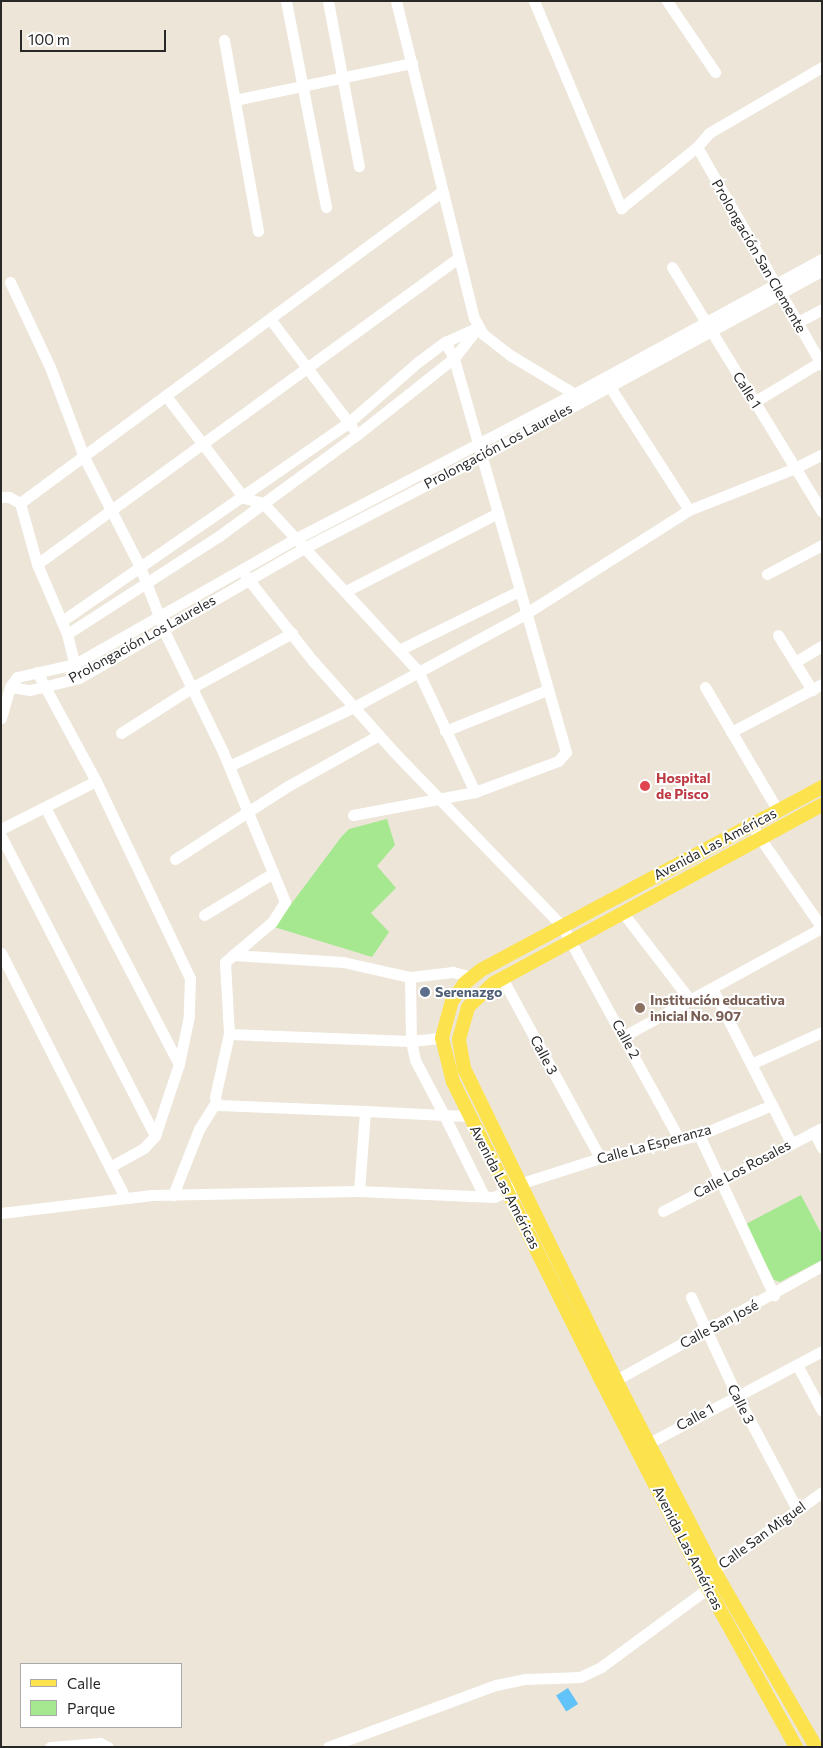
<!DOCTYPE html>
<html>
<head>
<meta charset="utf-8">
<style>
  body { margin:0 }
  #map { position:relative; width:823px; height:1748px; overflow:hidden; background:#ece5d8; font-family:Commissioner,sans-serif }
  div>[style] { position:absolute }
  .green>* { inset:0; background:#a6e890 }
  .water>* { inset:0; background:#62c3f8; transform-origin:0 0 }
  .minor>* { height:11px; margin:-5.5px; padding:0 5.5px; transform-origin:5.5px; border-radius:5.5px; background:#fff }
  .major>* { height:14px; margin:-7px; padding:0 7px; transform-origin:7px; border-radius:7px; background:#fce34e }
  .dots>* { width:14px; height:14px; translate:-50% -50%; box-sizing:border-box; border:2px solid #fff; border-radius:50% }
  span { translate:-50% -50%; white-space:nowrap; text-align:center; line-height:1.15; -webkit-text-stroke:4px #fff; paint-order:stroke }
  .street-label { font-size:14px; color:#282828 }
  .health-label { font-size:14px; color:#be3a42; font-weight:700 }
  .left { translate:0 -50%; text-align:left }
  .service-label { font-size:14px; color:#4e5e75; font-weight:700 }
  .education-label { font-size:14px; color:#785e54; font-weight:700 }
  .frame { position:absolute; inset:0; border:2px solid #282828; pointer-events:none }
  .legend { position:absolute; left:20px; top:1663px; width:162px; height:65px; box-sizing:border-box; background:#fff; border:1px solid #a9a9a9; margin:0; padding:6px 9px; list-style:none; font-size:15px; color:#282828 }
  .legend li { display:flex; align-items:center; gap:10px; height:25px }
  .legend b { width:25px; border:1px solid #a9a9a9 }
  .scale { position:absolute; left:20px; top:30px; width:146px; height:22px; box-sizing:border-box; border:2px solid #282828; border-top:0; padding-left:6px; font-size:15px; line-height:18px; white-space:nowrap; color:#282828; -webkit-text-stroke:4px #fff; paint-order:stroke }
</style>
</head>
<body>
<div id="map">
  <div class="green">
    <div style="clip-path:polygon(387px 819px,395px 845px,377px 866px,396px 888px,371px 913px,389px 932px,372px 957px,274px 927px,342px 836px,349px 829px)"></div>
    <div style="clip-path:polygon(801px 1195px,822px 1235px,822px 1260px,780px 1282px,774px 1280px,746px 1224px)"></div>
  </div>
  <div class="water">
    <div style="left:568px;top:1688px;width:19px;height:14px;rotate:58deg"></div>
  </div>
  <div class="minor">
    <div style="left:286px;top:1px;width:210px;rotate:79deg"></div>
    <div style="left:328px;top:1px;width:168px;rotate:79.4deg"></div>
    <div style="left:396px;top:1px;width:326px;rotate:76.2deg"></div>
    <div style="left:474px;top:318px;width:18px;rotate:61deg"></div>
    <div style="left:483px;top:334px;width:34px;rotate:38deg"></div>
    <div style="left:510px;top:355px;width:79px;rotate:31.1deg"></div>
    <div style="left:534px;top:1px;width:225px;rotate:67.2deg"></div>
    <div style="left:621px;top:208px;width:97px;rotate:-38.8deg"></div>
    <div style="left:697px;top:147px;width:18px;rotate:-49deg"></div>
    <div style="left:709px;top:133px;width:131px;rotate:-30.3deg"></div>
    <div style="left:667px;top:1px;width:86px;rotate:55.9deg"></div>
    <div style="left:224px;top:40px;width:194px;rotate:79.9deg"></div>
    <div style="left:235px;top:100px;width:181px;rotate:-11.8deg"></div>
    <div style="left:697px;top:147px;width:251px;rotate:60.2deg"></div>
    <div style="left:672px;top:267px;width:287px;rotate:58.5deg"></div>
    <div style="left:10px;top:282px;width:94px;rotate:64.8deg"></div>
    <div style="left:50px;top:367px;width:96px;rotate:69.3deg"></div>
    <div style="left:84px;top:457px;width:123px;rotate:63deg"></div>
    <div style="left:140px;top:567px;width:75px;rotate:68.9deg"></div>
    <div style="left:167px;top:637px;width:128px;rotate:64deg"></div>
    <div style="left:223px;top:752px;width:162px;rotate:67.5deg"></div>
    <div style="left:285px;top:902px;width:24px;rotate:123deg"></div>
    <div style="left:272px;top:922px;width:51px;rotate:139.8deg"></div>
    <div style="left:270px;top:319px;width:136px;rotate:52.8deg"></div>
    <div style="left:796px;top:323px;width:30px;rotate:-28deg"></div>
    <div style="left:610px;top:387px;width:146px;rotate:57.3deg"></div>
    <div style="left:166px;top:396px;width:128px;rotate:52.6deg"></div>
    <div style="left:244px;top:498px;width:20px;rotate:15deg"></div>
    <div style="left:263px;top:503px;width:229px;rotate:47.3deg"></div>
    <div style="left:418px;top:671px;width:134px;rotate:64.8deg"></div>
    <div style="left:754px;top:402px;width:77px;rotate:-31.2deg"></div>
    <div style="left:1px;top:497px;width:8px"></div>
    <div style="left:9px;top:497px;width:13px;rotate:29deg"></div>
    <div style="left:20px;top:503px;width:63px;rotate:74.4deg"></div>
    <div style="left:37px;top:564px;width:76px;rotate:66.8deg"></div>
    <div style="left:67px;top:634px;width:36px;rotate:76deg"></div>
    <div style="left:20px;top:503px;width:523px;rotate:-36.45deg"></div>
    <div style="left:37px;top:564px;width:520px;rotate:-36.01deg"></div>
    <div style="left:767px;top:574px;width:62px;rotate:-27.8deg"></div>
    <div style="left:245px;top:575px;width:110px;rotate:51.7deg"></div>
    <div style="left:313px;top:661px;width:122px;rotate:48.3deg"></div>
    <div style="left:394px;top:752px;width:242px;rotate:46deg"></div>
    <div style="left:562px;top:926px;width:243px;rotate:61.2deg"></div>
    <div style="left:346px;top:591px;width:171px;rotate:-27.2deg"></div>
    <div style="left:62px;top:621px;width:348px;rotate:-34.7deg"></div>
    <div style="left:348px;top:423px;width:93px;rotate:-41.1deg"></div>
    <div style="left:418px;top:362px;width:34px;rotate:-37deg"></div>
    <div style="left:445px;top:342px;width:35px;rotate:-24deg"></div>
    <div style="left:67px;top:634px;width:181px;rotate:-32.8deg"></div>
    <div style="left:219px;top:536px;width:172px;rotate:-36.3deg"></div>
    <div style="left:358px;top:434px;width:122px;rotate:-38.4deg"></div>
    <div style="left:454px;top:358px;width:39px;rotate:-52deg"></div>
    <div style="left:778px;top:635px;width:65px;rotate:58.3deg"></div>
    <div style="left:399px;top:650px;width:134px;rotate:-26.2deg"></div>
    <div style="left:795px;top:662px;width:31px;rotate:-31deg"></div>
    <div style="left:37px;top:672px;width:124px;rotate:61.6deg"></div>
    <div style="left:96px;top:781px;width:218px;rotate:64.5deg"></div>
    <div style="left:190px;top:978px;width:38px;rotate:92deg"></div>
    <div style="left:189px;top:1016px;width:49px;rotate:101.8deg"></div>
    <div style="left:179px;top:1064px;width:76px;rotate:108.4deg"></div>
    <div style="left:155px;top:1136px;width:16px;rotate:133deg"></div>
    <div style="left:144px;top:1148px;width:37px;rotate:151deg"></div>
    <div style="left:10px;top:687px;width:20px;rotate:9deg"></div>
    <div style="left:30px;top:690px;width:50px;rotate:-13.8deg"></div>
    <div style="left:79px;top:678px;width:262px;rotate:-30deg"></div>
    <div style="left:306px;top:547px;width:198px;rotate:-27.3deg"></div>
    <div style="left:482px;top:456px;width:387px;rotate:-28.6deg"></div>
    <div style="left:705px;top:687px;width:144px;rotate:59.5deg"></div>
    <div style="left:1px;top:718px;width:32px;rotate:-74deg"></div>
    <div style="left:10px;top:687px;width:12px;rotate:-55deg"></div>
    <div style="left:17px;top:677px;width:59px;rotate:-12.6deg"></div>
    <div style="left:75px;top:664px;width:255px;rotate:-29.6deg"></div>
    <div style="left:297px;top:538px;width:312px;rotate:-27.5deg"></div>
    <div style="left:574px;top:394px;width:282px;rotate:-28.6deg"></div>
    <div style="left:445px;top:731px;width:110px;rotate:-21.9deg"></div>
    <div style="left:731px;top:732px;width:103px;rotate:-27.8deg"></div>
    <div style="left:121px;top:733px;width:85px;rotate:-32.6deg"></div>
    <div style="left:193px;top:687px;width:113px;rotate:-28.6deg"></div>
    <div style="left:229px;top:766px;width:138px;rotate:-25.3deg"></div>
    <div style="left:354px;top:707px;width:195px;rotate:-28.5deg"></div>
    <div style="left:525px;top:614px;width:194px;rotate:-32.4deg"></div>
    <div style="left:689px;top:510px;width:114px;rotate:-21.6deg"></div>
    <div style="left:795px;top:468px;width:30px;rotate:-27deg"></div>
    <div style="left:45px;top:807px;width:290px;rotate:62.5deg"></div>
    <div style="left:353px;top:815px;width:124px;rotate:-10.7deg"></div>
    <div style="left:475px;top:792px;width:89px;rotate:-20.5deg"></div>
    <div style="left:558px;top:761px;width:12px;rotate:-48deg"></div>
    <div style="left:566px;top:752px;width:410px;rotate:-105.9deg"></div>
    <div style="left:454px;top:358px;width:18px;rotate:-119deg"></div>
    <div style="left:751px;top:825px;width:125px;rotate:55.4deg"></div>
    <div style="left:1px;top:829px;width:106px;rotate:-26.8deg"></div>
    <div style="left:1px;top:836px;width:337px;rotate:62.8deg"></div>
    <div style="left:175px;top:859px;width:135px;rotate:-32.9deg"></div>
    <div style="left:288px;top:786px;width:104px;rotate:-29.3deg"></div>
    <div style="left:623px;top:913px;width:110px;rotate:52.4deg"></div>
    <div style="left:204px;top:915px;width:81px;rotate:-31.3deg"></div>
    <div style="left:1px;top:953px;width:274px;rotate:63.1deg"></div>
    <div style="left:410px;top:977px;width:43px;rotate:-6.6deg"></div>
    <div style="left:453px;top:972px;width:20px;rotate:15deg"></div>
    <div style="left:502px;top:978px;width:205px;rotate:61.4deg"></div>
    <div style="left:712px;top:988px;width:131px;rotate:62.9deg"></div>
    <div style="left:229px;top:1034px;width:182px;rotate:2.2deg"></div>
    <div style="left:411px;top:1041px;width:31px;rotate:-6deg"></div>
    <div style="left:624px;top:1036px;width:225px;rotate:-28.7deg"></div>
    <div style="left:753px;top:1063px;width:76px;rotate:-24.2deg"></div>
    <div style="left:470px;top:1116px;width:26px;rotate:-178deg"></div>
    <div style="left:444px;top:1115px;width:79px;rotate:-177.1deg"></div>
    <div style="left:365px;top:1111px;width:148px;rotate:-177.7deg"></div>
    <div style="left:217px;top:1105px;width:8px;rotate:-104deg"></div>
    <div style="left:215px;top:1097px;width:65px;rotate:-77.5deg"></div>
    <div style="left:229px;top:1034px;width:72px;rotate:-93.2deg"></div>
    <div style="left:225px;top:962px;width:11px;rotate:-41deg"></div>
    <div style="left:233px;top:955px;width:110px;rotate:3.6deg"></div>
    <div style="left:343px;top:962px;width:69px;rotate:12.6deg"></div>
    <div style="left:410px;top:977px;width:64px;rotate:89.1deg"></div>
    <div style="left:411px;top:1041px;width:19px;rotate:78deg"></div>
    <div style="left:415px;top:1060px;width:62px;rotate:62.2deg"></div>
    <div style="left:444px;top:1115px;width:90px;rotate:63.7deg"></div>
    <div style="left:814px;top:1132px;width:18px;rotate:63deg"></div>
    <div style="left:699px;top:1135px;width:177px;rotate:64.9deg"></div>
    <div style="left:359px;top:1191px;width:80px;rotate:-85.7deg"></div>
    <div style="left:173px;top:1195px;width:71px;rotate:-68.5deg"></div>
    <div style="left:199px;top:1129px;width:31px;rotate:-58deg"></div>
    <div style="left:663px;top:1211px;width:179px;rotate:-27.6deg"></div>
    <div style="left:1px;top:1213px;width:152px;rotate:-6.8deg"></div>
    <div style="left:152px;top:1195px;width:207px;rotate:-1.1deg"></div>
    <div style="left:359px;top:1191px;width:135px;rotate:2.5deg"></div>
    <div style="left:494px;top:1197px;width:31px;rotate:-27deg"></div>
    <div style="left:522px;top:1183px;width:82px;rotate:-17.8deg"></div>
    <div style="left:600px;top:1158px;width:102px;rotate:-13.1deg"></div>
    <div style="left:699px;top:1135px;width:79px;rotate:-22.3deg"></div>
    <div style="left:772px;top:1105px;width:42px;rotate:63.4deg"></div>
    <div style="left:691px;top:1297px;width:107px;rotate:65.1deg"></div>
    <div style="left:736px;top:1394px;width:130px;rotate:62.1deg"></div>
    <div style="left:797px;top:1365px;width:52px;rotate:61.5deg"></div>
    <div style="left:616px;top:1380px;width:235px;rotate:-29deg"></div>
    <div style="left:649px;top:1443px;width:196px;rotate:-28deg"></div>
    <div style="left:708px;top:1574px;width:140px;rotate:-35.7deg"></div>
    <div style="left:50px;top:1747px;width:50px;rotate:-4.6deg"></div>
    <div style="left:100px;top:1743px;width:9px;rotate:27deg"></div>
    <div style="left:328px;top:1747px;width:179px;rotate:-20.3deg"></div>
    <div style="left:496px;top:1685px;width:30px;rotate:-12deg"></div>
    <div style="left:525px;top:1679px;width:55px;rotate:-2.1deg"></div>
    <div style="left:580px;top:1677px;width:23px;rotate:-25deg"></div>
    <div style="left:601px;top:1667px;width:133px;rotate:-36.4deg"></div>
  </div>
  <div class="major">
    <div style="left:796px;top:1747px;width:182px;rotate:-119deg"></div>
    <div style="left:708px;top:1588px;width:238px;rotate:-117.2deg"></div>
    <div style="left:599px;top:1376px;width:328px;rotate:-116.4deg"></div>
    <div style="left:453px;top:1082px;width:45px;rotate:-104deg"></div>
    <div style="left:442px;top:1038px;width:38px;rotate:-75deg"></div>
    <div style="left:452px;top:1001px;width:22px;rotate:-54deg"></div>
    <div style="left:465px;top:983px;width:21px;rotate:-39deg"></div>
    <div style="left:481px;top:970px;width:387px;rotate:-28.2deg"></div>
    <div style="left:816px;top:1747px;width:204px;rotate:-120deg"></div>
    <div style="left:714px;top:1570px;width:214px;rotate:-117.3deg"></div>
    <div style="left:616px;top:1380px;width:347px;rotate:-116deg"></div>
    <div style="left:464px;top:1068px;width:29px;rotate:-100deg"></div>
    <div style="left:459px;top:1039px;width:33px;rotate:-74deg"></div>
    <div style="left:468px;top:1007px;width:35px;rotate:-43deg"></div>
    <div style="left:494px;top:983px;width:373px;rotate:-28.5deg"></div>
  </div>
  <div class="dots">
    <div style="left:645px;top:786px;background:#e0444e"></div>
    <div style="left:425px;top:992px;background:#5c6f8a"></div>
    <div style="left:640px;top:1008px;background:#8d6e63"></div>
  </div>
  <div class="street-label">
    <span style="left:759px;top:256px;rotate:60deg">Prolongación San Clemente</span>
    <span style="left:747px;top:390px;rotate:58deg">Calle 1</span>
    <span style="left:498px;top:446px;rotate:-28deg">Prolongación Los Laureles</span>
    <span style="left:142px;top:639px;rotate:-29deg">Prolongación Los Laureles</span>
    <span style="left:715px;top:844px;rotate:-28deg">Avenida Las Américas</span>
    <span style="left:626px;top:1039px;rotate:61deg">Calle 2</span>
    <span style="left:544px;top:1055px;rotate:62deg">Calle 3</span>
    <span style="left:654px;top:1144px;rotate:-15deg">Calle La Esperanza</span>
    <span style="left:742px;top:1169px;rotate:-28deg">Calle Los Rosales</span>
    <span style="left:505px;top:1187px;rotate:63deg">Avenida Las Américas</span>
    <span style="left:719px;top:1324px;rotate:-28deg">Calle San José</span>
    <span style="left:741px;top:1404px;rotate:63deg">Calle 3</span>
    <span style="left:695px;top:1417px;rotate:-29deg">Calle 1</span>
    <span style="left:762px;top:1535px;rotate:-36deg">Calle San Miguel</span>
    <span style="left:688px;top:1548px;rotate:63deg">Avenida Las Américas</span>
  </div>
  <div class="health-label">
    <span class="left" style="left:656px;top:786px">Hospital<br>de Pisco</span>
  </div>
  <div class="service-label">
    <span class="left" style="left:435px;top:992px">Serenazgo</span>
  </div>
  <div class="education-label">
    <span class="left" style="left:650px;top:1008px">Institución educativa<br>inicial No. 907</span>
  </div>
  <div class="frame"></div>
  <ul class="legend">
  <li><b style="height:6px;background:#fce34e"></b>Calle</li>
  <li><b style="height:14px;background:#a6e890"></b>Parque</li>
  </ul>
  <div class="scale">100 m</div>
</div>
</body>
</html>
